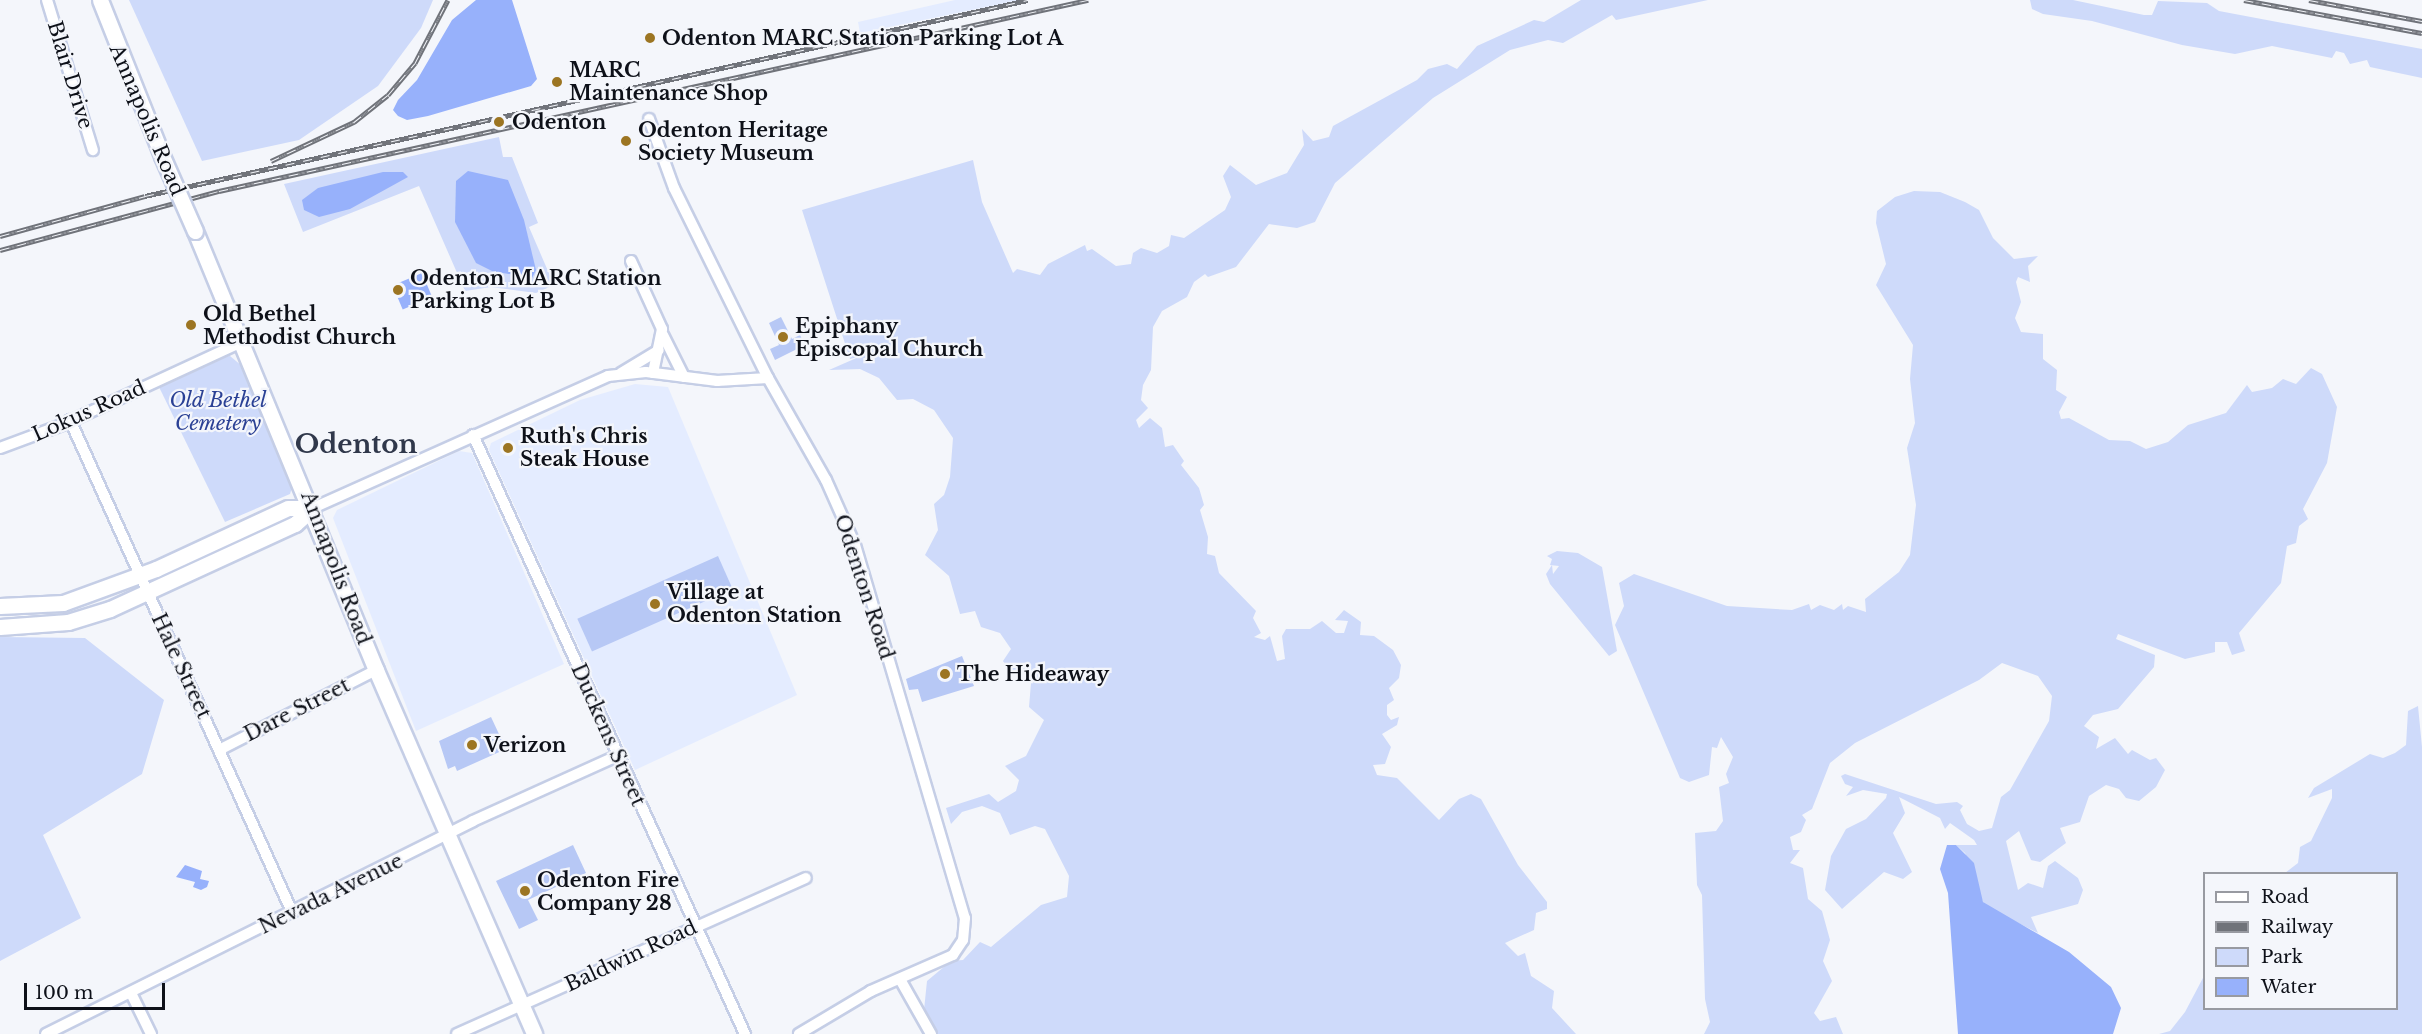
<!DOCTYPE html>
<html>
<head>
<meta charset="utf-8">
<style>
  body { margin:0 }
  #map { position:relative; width:2422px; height:1034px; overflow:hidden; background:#f4f6fb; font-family:"Libre Baskerville",serif }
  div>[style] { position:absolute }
  .built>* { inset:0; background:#e4ecff }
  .green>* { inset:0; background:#cedafa }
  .water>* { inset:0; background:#97b1fb; transform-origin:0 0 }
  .building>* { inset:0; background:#b7c8f5; transform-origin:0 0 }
  .roads { filter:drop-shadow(2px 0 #c5cee6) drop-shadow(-2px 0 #c5cee6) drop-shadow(0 2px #c5cee6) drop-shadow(0 -2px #c5cee6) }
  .street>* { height:10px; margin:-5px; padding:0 5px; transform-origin:5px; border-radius:5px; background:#fff }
  .secondary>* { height:15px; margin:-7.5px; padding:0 7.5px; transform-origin:7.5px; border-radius:7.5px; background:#fff }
  .rail>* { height:5px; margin-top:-2.5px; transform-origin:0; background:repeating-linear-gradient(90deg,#f4f6fb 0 9px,#70737a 0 18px); box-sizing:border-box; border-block:2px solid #70737a }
  .bridges { filter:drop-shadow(2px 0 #c5cee6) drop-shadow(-2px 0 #c5cee6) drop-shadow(0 2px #c5cee6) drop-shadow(0 -2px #c5cee6) }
  .secondary-bridge>* { height:15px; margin:-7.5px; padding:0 7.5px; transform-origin:7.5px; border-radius:7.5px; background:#fff }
  .dots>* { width:16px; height:16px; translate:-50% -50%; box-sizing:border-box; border:3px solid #f4f6fb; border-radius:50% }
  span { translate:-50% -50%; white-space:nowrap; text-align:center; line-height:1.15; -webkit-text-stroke:4.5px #f4f6fb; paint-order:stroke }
  .poi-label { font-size:20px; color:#0e1119; font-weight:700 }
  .left { translate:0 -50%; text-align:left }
  .street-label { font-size:20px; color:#0e1119 }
  .park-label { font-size:20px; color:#2b4195; font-style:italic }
  .district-label { font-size:26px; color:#30384b; font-weight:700 }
  .legend { position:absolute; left:2203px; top:872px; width:195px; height:138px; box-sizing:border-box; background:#f4f6fb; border:2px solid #989aa1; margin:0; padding:8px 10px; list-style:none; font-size:18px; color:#0e1119 }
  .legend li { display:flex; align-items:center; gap:12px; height:30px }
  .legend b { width:30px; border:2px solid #989aa1 }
  .scale { position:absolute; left:24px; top:983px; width:141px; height:27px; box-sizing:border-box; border:3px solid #0e1119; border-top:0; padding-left:8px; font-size:18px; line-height:21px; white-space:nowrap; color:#0e1119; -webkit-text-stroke:4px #f4f6fb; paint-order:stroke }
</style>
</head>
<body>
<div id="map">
  <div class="built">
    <div style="clip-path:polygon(955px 0,1021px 0,860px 33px,858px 22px)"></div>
    <div style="clip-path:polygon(635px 384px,668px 387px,797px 695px,635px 770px,489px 450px,491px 443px,580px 400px)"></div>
    <div style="clip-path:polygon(459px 451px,472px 453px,564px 664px,416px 731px,333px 518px,337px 510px)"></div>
  </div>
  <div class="green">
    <div style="clip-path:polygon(129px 0,433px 0,421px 28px,378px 86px,299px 140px,202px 161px)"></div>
    <div style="clip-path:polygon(1581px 0,1708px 0,1616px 20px,1612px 15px,1563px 43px,1548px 40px,1510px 50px,1433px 98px,1335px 183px,1315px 222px,1297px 228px,1269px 224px,1236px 267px,1208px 277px,1205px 274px,1194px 282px,1187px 297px,1162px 311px,1153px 327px,1151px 370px,1143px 385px,1141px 400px,1148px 408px,1136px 420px,1139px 428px,1150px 418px,1162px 428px,1165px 447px,1173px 445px,1184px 461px,1181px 465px,1199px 488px,1204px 505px,1200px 510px,1208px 537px,1207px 554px,1215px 556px,1219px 573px,1256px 611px,1253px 618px,1261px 633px,1254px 637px,1265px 640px,1270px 636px,1277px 661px,1285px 659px,1282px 636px,1286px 629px,1310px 629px,1322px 621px,1336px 633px,1344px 633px,1348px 621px,1335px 620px,1344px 610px,1361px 622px,1360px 635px,1374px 636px,1393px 650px,1401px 665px,1399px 678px,1389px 688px,1394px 700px,1387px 705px,1387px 715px,1391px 720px,1399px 717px,1397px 725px,1382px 734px,1391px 747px,1385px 764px,1373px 765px,1377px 775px,1397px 778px,1439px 820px,1459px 799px,1471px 794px,1481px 799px,1518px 865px,1547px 902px,1547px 909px,1536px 913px,1534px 930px,1505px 943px,1518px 956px,1525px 953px,1531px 976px,1554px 991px,1552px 1008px,1576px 1034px,935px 1034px,924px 1010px,927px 981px,951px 961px,963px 960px,980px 942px,991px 947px,1041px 905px,1067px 897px,1069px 876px,1045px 829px,1035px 826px,1010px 835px,1000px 813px,982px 806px,962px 812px,951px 824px,946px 808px,989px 794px,998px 802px,1016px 791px,1019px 780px,1005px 766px,1026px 756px,1044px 720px,1029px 707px,1031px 683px,1023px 672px,1008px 669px,1003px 661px,1011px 649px,1000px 633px,981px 627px,975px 611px,960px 614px,949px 576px,925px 555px,938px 530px,934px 504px,944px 495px,950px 477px,953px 438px,934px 410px,913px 399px,897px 400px,879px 378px,860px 369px,829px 370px,861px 356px,850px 359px,802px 210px,973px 160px,982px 202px,1013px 273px,1017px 269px,1040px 275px,1048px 264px,1085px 245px,1087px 251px,1092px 249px,1116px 266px,1131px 264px,1133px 253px,1141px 248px,1157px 253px,1169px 246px,1171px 235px,1184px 238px,1225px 210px,1231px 197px,1223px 176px,1230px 165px,1256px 185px,1287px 173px,1304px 145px,1302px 129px,1313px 141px,1329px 137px,1333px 126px,1417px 80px,1428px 69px,1447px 64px,1457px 69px,1477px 46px,1534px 20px,1544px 22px)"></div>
    <div style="clip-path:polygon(2030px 0,2073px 0,2144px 15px,2152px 15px,2158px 1px,2207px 3px,2219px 11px,2422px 49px,2422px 78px,2370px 67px,2367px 60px,2350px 64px,2344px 53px,2336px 51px,2332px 58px,2272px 46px,2235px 54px,2182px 45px,2092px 21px,2043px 14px,2032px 9px)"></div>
    <div style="clip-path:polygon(499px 137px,503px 157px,512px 157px,538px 223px,529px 227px,554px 285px,536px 293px,491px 287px,465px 291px,419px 186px,303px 232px,284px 184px)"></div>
    <div style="clip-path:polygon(1914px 191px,1940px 192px,1965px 202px,1979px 210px,1993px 238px,2014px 259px,2038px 256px,2028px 266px,2030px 282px,2018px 277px,2016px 282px,2021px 302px,2015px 318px,2021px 332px,2043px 334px,2043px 359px,2057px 370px,2056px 390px,2067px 397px,2059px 412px,2061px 419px,2069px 418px,2109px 440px,2130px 441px,2146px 449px,2168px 442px,2188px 425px,2226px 413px,2247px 385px,2252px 392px,2272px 388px,2283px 379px,2296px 384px,2311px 368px,2322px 374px,2337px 407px,2327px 463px,2303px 509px,2308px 519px,2299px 526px,2296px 543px,2287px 546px,2281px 583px,2239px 633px,2245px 651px,2232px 655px,2227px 642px,2215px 642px,2215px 652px,2185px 659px,2118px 634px,2116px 639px,2155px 655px,2154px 667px,2118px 709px,2093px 715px,2084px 726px,2099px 737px,2096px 749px,2115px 738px,2128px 754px,2132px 750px,2150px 760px,2156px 758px,2165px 770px,2156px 787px,2139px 801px,2126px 798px,2119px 789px,2106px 785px,2089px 796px,2080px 822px,2060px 828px,2066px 843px,2040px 862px,2031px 860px,2019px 831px,2006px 841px,2018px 890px,2028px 883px,2043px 888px,2048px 866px,2055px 861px,2078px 878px,2083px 890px,2078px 904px,2031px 917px,2038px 933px,1991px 909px,1983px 902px,1965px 853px,1956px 845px,1977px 845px,1974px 840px,1950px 823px,1945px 829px,1940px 818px,1899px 797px,1905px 813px,1893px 833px,1912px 872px,1903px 879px,1884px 872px,1842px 909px,1825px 890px,1831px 856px,1846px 829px,1866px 819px,1886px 798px,1887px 794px,1863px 790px,1846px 796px,1853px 787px,1845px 784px,1841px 776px,1845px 774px,1936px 804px,1957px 802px,1963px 806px,1960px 810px,1967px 824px,1979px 831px,1992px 828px,2001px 797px,2010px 790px,2049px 721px,2052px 696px,2038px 676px,2002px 663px,1979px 680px,1855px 743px,1830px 763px,1812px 809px,1802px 815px,1806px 820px,1801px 832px,1790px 837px,1793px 850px,1800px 850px,1790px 863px,1803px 868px,1808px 899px,1822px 911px,1830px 940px,1823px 961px,1832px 981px,1814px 1013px,1820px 1021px,1836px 1017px,1843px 1034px,1704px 1034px,1710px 1022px,1705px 999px,1702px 895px,1697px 885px,1695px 833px,1716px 831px,1723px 821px,1719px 787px,1729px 783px,1726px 774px,1733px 757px,1721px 737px,1717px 748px,1712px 747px,1709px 775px,1689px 782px,1680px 778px,1615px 625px,1624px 606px,1619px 583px,1634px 574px,1727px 606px,1792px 610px,1809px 604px,1811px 610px,1820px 605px,1834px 610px,1842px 604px,1843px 610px,1848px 606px,1866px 612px,1865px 599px,1899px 572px,1910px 555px,1916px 505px,1907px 448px,1915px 423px,1910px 379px,1913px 345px,1876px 285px,1886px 264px,1876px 223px,1877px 211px,1895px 197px)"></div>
    <div style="clip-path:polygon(230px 356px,242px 366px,293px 484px,290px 494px,225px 522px,159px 387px,216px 357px)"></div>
    <div style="clip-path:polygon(1557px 551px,1578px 553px,1602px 567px,1617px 651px,1609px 656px,1550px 584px,1546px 574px,1552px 565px,1553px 574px,1559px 566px,1550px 565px,1552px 559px,1547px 556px)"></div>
    <div style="clip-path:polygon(0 637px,85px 638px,164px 700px,142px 774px,43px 835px,81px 918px,0 961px)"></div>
    <div style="clip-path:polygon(2418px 706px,2422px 747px,2422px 1034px,2159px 1034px,2170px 1031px,2185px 1012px,2204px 976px,2204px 1008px,2396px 1008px,2396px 874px,2285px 873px,2298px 863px,2300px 847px,2311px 841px,2332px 798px,2332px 789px,2308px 798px,2314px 788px,2370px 754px,2383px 758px,2395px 753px,2406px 745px,2408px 711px)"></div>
  </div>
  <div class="water">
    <div style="clip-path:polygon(476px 0,512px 0,537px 79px,531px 86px,428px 116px,407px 120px,398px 116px,393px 110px,398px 100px,417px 80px,452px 20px)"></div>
    <div style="clip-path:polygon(468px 171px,508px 180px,524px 220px,536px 270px,532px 278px,492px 271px,476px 263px,455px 222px,456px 181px)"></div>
    <div style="clip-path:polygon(383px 172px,403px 172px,408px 177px,350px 209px,319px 217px,304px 210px,302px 200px,318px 188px)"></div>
    <div style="left:422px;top:273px;width:26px;height:32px;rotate:67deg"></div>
    <div style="clip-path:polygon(1947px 845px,1956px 845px,1974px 863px,1983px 902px,2069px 952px,2111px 987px,2121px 1008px,2113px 1034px,1958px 1034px,1948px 893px,1940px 869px)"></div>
    <div style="clip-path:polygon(185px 865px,202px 871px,200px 879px,209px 881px,207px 887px,201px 890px,193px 887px,195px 882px,176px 877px)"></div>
  </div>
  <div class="building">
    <div style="clip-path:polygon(781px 317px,792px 339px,800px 335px,805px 345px,775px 360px,770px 349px,779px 345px,769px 323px)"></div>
    <div style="left:718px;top:556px;width:36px;height:154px;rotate:66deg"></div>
    <div style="clip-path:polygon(962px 656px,974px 686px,922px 702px,918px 689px,909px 690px,906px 679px)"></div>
    <div style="clip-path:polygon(491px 717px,506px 749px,457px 771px,455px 766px,448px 769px,439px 741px)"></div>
    <div style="clip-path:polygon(573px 845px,586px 873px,528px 900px,538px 920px,519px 929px,496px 881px)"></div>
  </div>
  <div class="roads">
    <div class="street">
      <div style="left:47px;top:0;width:157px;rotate:73deg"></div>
      <div style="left:649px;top:119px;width:73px;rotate:70.1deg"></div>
      <div style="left:674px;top:188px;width:212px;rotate:63.7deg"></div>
      <div style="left:768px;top:378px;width:117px;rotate:60.4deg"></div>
      <div style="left:826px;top:480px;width:71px;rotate:66deg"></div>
      <div style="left:855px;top:545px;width:389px;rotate:73.6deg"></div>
      <div style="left:965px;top:918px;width:22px;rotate:95deg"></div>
      <div style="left:963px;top:940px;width:18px;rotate:124deg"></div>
      <div style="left:953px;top:955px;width:90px;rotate:156.3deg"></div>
      <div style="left:871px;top:991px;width:84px;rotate:149.2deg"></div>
      <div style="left:631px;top:261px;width:75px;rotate:65.5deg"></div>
      <div style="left:662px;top:329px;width:45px;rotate:101.6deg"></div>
      <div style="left:663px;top:335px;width:47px;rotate:63.4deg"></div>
      <div style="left:621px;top:373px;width:44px;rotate:-31.2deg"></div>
      <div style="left:70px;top:420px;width:540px;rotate:65.71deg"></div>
      <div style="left:473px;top:435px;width:658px;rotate:65.58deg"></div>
      <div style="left:0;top:448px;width:66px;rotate:-20.4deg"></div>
      <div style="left:62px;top:425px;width:198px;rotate:-24.8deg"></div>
      <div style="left:313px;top:508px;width:323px;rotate:-24.1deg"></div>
      <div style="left:608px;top:376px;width:38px;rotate:-6deg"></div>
      <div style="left:646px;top:372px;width:72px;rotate:7.2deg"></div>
      <div style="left:717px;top:381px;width:51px;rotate:-3.4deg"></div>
      <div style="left:219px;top:750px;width:176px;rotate:-27deg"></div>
      <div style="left:901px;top:981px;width:61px;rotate:60.5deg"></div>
      <div style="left:131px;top:993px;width:46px;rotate:64deg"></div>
      <div style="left:46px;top:1034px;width:477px;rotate:-26.5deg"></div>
      <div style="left:473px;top:821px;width:158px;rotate:-24.3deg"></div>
      <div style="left:457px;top:1034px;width:382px;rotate:-24.1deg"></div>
    </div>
    <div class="secondary">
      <div style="left:100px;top:0;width:168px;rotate:68.3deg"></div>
      <div style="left:195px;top:231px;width:475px;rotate:67.6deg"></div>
      <div style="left:376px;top:670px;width:397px;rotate:66.5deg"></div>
      <div style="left:0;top:606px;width:63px;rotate:-2.7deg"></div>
      <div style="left:63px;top:603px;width:99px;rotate:-20.1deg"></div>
      <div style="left:156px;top:569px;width:145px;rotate:-24.8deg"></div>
      <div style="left:288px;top:508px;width:25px"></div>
      <div style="left:0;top:627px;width:68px;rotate:-4.2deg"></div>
      <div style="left:68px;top:622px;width:44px;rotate:-17.2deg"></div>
      <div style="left:110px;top:609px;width:204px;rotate:-24.7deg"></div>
      <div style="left:295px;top:524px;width:24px;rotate:-42deg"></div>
    </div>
  </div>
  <div class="rail">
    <div style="left:2244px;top:0;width:181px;rotate:10.5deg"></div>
    <div style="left:2309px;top:0;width:115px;rotate:10.5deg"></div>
    <div style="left:271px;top:161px;width:92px;rotate:-25.2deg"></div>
    <div style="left:354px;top:122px;width:43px;rotate:-38.5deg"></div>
    <div style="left:388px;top:95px;width:42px;rotate:-49.8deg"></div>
    <div style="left:415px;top:63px;width:71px;rotate:-62.4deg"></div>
    <div style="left:0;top:236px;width:150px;rotate:-15.4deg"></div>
    <div style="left:145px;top:196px;width:904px;rotate:-12.52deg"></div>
    <div style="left:0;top:250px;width:227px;rotate:-15.1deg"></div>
    <div style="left:219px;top:191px;width:890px;rotate:-12.4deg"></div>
  </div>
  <div class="bridges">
    <div class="secondary-bridge">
      <div style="left:162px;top:156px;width:82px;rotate:66.3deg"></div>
    </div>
  </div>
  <div class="dots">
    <div style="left:650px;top:38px;background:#9c7522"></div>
    <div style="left:557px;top:82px;background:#9c7522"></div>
    <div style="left:499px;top:122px;background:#9c7522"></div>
    <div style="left:626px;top:141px;background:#9c7522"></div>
    <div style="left:398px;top:290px;background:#9c7522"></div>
    <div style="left:191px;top:325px;background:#9c7522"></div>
    <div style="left:783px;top:337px;background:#9c7522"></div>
    <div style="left:508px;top:448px;background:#9c7522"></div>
    <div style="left:655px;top:604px;background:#9c7522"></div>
    <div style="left:945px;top:674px;background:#9c7522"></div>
    <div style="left:472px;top:745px;background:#9c7522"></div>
    <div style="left:525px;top:891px;background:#9c7522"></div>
  </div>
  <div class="poi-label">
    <span class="left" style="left:662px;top:38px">Odenton MARC Station Parking Lot A</span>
    <span class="left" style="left:569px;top:82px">MARC<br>Maintenance Shop</span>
    <span class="left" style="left:512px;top:122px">Odenton</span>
    <span class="left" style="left:638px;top:142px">Odenton Heritage<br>Society Museum</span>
    <span class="left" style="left:410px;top:290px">Odenton MARC Station<br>Parking Lot B</span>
    <span class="left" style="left:203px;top:326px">Old Bethel<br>Methodist Church</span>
    <span class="left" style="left:795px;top:338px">Epiphany<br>Episcopal Church</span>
    <span class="left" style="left:520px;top:448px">Ruth's Chris<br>Steak House</span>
    <span class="left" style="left:667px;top:604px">Village at<br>Odenton Station</span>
    <span class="left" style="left:957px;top:674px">The Hideaway</span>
    <span class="left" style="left:484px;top:745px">Verizon</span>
    <span class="left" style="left:537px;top:892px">Odenton Fire<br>Company 28</span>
  </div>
  <div class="street-label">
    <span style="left:70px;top:75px;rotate:73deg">Blair Drive</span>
    <span style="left:147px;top:120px;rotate:67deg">Annapolis Road</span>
    <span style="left:89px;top:411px;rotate:-24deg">Lokus Road</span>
    <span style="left:336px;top:568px;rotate:69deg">Annapolis Road</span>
    <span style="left:864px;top:587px;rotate:72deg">Odenton Road</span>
    <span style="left:181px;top:666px;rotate:65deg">Hale Street</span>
    <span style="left:297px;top:710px;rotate:-27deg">Dare Street</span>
    <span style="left:608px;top:735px;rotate:66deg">Duckens Street</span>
    <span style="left:331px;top:894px;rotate:-26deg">Nevada Avenue</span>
    <span style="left:631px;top:956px;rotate:-25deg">Baldwin Road</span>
  </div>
  <div class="park-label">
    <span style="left:218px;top:412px">Old Bethel<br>Cemetery</span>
  </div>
  <div class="district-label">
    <span style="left:356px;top:445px">Odenton</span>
  </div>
  <ul class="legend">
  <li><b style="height:8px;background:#fff"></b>Road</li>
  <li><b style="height:8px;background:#70737a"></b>Railway</li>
  <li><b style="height:16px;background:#cedafa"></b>Park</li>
  <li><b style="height:16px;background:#97b1fb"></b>Water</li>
  </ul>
  <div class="scale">100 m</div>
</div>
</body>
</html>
